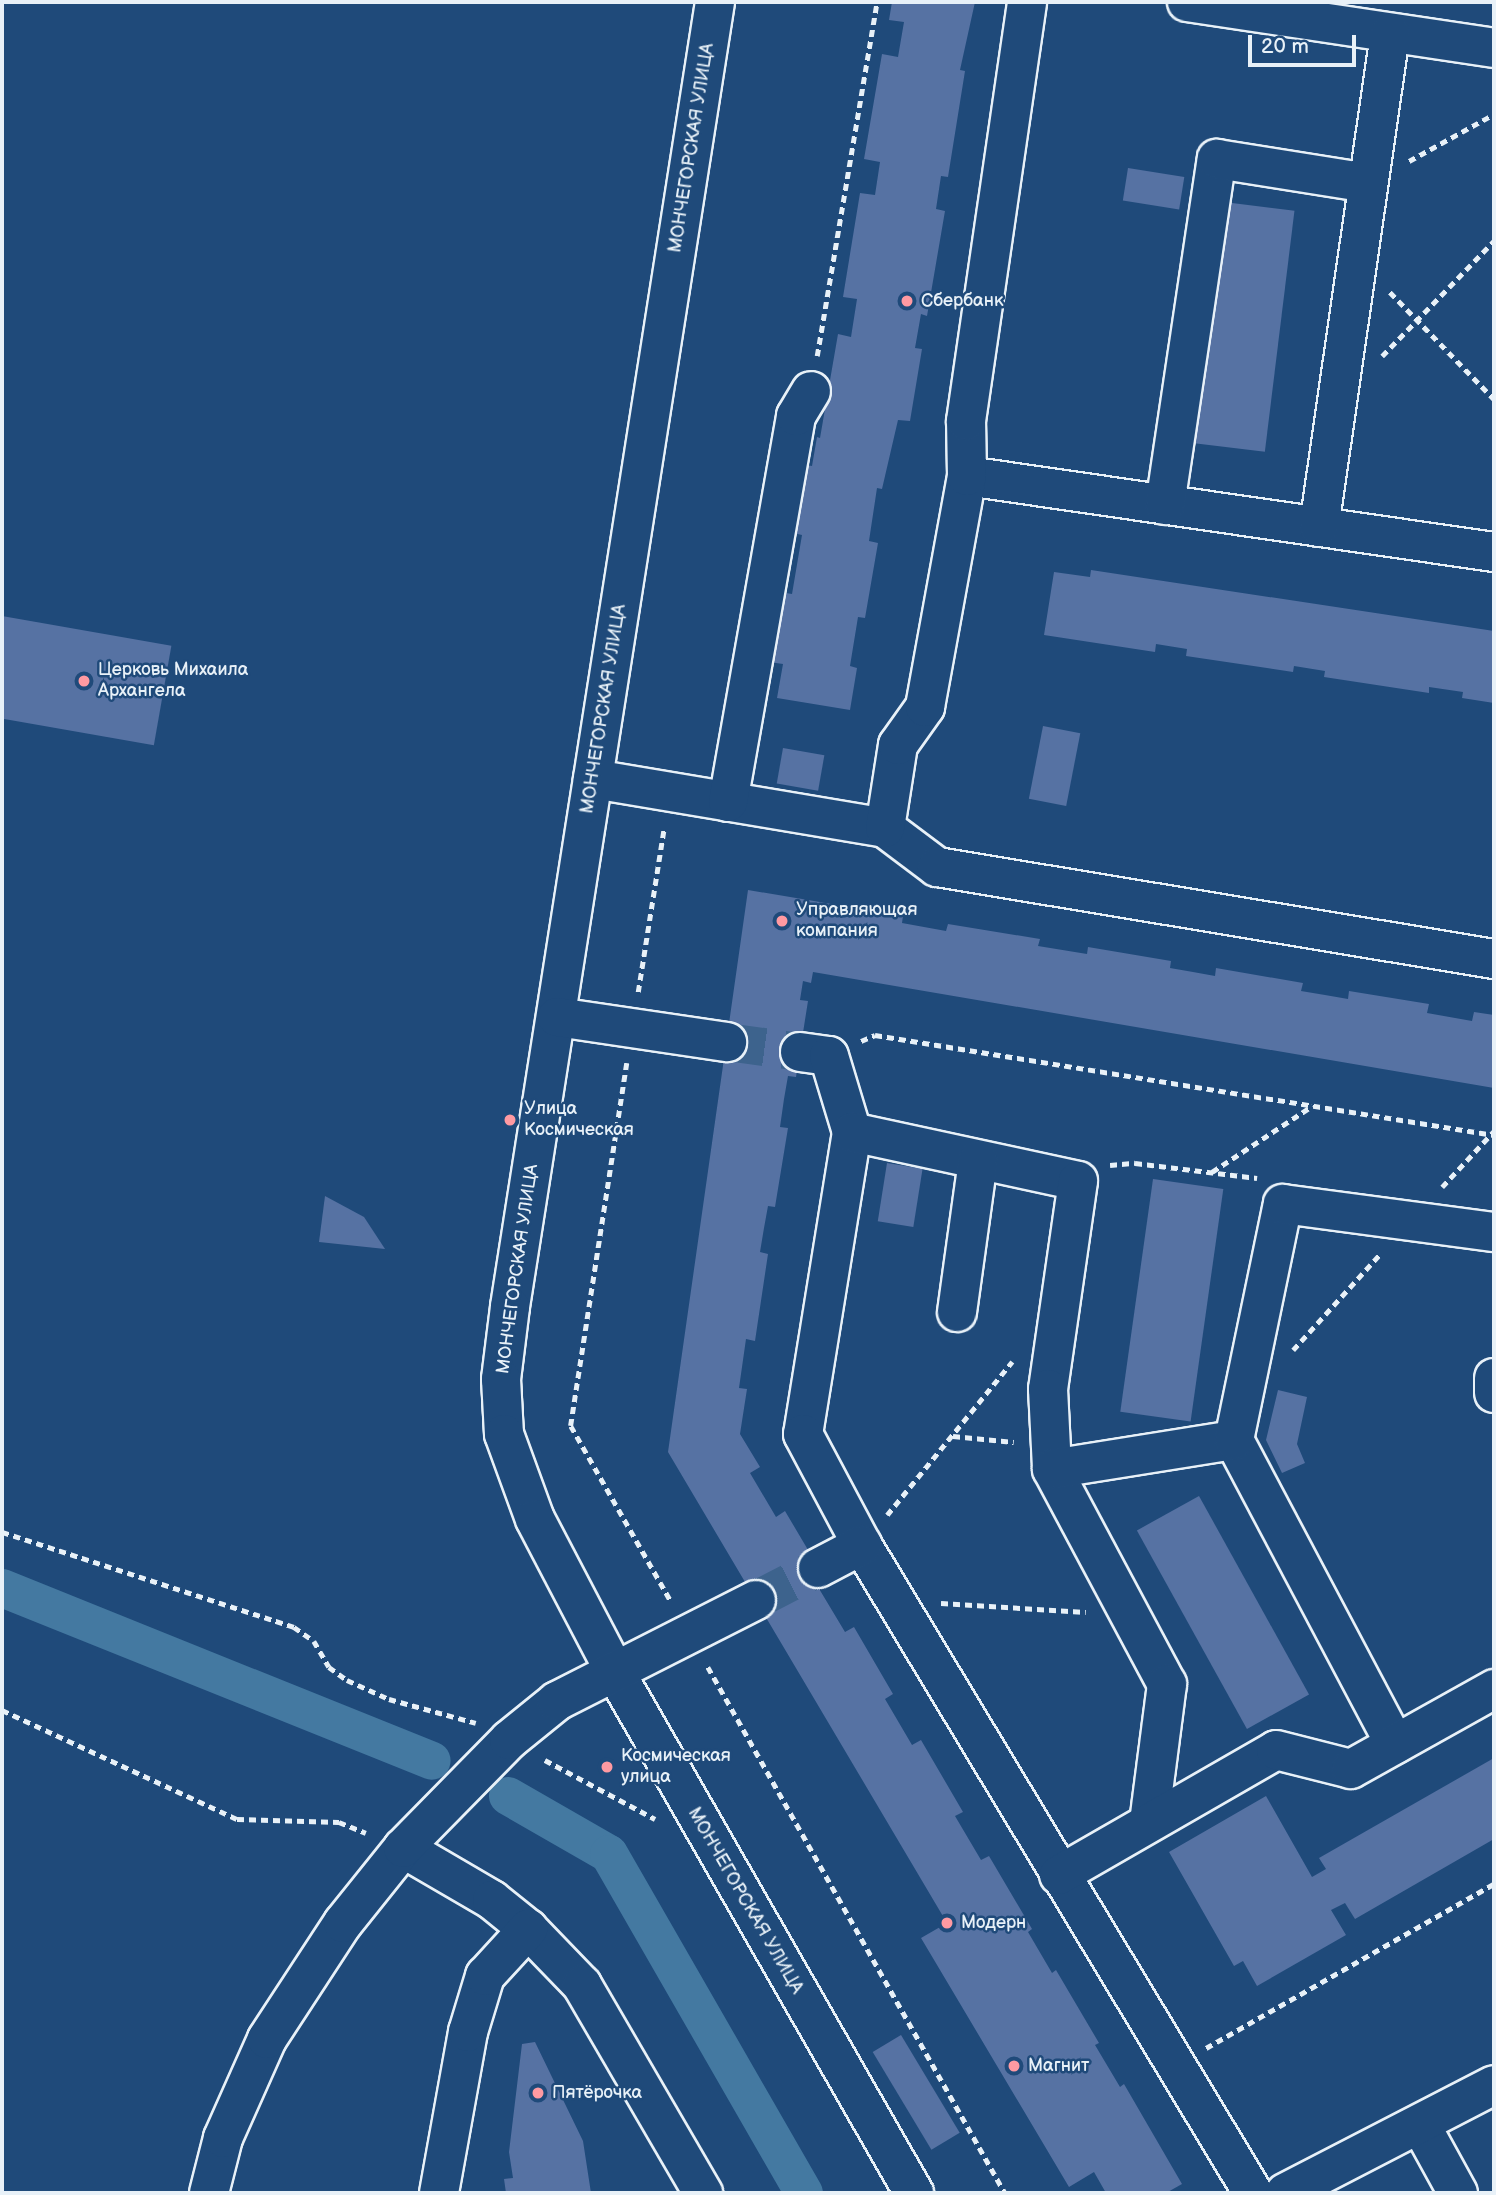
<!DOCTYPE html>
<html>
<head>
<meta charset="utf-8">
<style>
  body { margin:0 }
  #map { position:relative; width:1496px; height:2195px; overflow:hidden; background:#1f4a7a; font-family:"Balsamiq Sans",sans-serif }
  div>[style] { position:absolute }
  .canal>* { height:38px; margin:-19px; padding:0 19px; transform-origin:19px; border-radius:19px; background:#4479a1 }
  .building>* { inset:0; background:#5672a3; transform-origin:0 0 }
  .minor-tunnel>* { height:38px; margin-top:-19px; transform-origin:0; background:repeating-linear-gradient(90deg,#3d638d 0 38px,transparent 0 57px) }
  .path>* { height:4.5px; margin-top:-2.25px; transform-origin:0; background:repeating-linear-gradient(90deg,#e8f1f8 0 7px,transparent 0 12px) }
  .roads { filter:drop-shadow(2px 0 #e8f1f8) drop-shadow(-2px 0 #e8f1f8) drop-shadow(0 2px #e8f1f8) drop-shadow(0 -2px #e8f1f8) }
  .minor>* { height:38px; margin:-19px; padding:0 19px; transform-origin:19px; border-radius:19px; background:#1f4a7a }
  .dots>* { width:19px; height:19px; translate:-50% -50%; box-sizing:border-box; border:4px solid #1f4a7a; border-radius:50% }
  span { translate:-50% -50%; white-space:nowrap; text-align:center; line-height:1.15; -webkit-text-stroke:5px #1f4a7a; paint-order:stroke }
  .street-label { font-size:18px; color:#e8f1f8 }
  .poi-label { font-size:18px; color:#e8f1f8 }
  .left { translate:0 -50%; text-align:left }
  .frame { position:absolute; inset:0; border:4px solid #e8f1f8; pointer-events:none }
  .scale { position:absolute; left:1248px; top:35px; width:108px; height:32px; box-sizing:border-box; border:4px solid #e8f1f8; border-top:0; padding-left:9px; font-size:21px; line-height:24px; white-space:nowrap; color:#e8f1f8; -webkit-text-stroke:5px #1f4a7a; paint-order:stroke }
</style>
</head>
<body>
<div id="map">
  <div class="canal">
    <div style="left:2px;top:1588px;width:463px;rotate:21.9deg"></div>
    <div style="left:508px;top:1796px;width:116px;rotate:29.9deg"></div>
    <div style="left:609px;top:1854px;width:391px;rotate:60.1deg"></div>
  </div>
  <div class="building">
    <div style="clip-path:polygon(892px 2px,975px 2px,960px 70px,965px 71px,948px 177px,941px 176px,936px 209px,945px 211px,927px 316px,921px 314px,915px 348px,922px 349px,910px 421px,898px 420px,882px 489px,877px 488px,869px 541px,878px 543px,865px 618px,858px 617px,850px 666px,857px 668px,850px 710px,777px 698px,783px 664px,769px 662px,780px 592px,792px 594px,802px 535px,788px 532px,800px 464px,812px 466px,817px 437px,820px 438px,838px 334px,851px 337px,857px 299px,843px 297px,860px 193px,875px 195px,880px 162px,864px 159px,882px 54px,898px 57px,904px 22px,889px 20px)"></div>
    <div style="left:1128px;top:168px;width:57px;height:33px;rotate:9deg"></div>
    <div style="left:1224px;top:202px;width:71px;height:243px;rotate:7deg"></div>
    <div style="clip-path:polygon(1091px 570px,1494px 631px,1494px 703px,1462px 698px,1463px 692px,1429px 687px,1429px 693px,1324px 677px,1325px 671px,1294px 666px,1293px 672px,1186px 656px,1187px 649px,1156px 644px,1155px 652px,1044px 635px,1054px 572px,1090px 577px)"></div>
    <div style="left:2px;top:616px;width:172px;height:101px;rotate:10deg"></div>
    <div style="left:1043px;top:726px;width:38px;height:74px;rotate:11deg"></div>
    <div style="left:783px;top:748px;width:42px;height:36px;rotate:10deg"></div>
    <div style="clip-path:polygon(748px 890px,903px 916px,902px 923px,946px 931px,948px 924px,1040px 939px,1038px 946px,1087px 954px,1088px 947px,1171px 961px,1170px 968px,1193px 972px,1215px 976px,1216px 968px,1303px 983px,1301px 991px,1325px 995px,1348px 999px,1349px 991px,1429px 1004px,1427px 1013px,1472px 1021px,1474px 1012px,1494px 1015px,1494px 1088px,813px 972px,811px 983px,803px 981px,800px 1000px,808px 1001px,796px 1077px,788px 1076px,784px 1099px,780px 1127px,788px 1128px,775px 1207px,768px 1206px,764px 1228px,760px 1252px,768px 1254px,755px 1341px,746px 1339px,739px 1388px,747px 1389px,740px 1434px,760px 1467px,750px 1473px,776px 1517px,785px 1511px,827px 1582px,818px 1587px,845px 1632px,854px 1627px,893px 1694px,885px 1699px,912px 1745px,921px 1740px,963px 1812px,955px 1816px,981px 1860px,989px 1856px,1032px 1929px,1028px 1932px,1052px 1973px,1056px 1970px,1099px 2043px,1095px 2045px,1120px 2087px,1124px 2084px,1182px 2184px,1166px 2193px,1106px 2193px,1094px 2172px,1069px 2187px,921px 1938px,947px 1923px,668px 1452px)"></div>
    <div style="left:887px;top:1163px;width:36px;height:59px;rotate:9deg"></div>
    <div style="left:1153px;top:1179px;width:71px;height:235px;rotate:8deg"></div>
    <div style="clip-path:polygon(325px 1196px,364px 1217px,385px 1249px,319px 1242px)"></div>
    <div style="clip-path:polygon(1278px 1390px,1307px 1397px,1297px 1444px,1305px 1463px,1282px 1473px,1266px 1440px)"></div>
    <div style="left:1199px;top:1496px;width:227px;height:71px;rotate:61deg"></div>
    <div style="clip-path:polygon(1494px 1758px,1494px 1839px,1355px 1919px,1345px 1903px,1331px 1910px,1346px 1935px,1257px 1986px,1243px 1961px,1234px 1966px,1169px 1852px,1266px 1796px,1312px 1877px,1326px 1869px,1319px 1858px)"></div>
    <div style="left:901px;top:2035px;width:114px;height:33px;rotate:59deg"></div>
    <div style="clip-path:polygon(535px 2042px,583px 2141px,591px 2193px,506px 2193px,504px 2179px,513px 2178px,509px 2152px,522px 2044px)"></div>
  </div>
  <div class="minor-tunnel">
    <div style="left:727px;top:1042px;width:74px;rotate:7.8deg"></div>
    <div style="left:756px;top:1600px;width:70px;rotate:-27.3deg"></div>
  </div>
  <div class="path">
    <div style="left:1409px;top:161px;width:97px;rotate:-28.9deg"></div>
    <div style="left:1390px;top:292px;width:149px;rotate:45.8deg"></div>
    <div style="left:817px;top:356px;width:359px;rotate:-80.4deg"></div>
    <div style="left:1382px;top:356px;width:161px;rotate:-45.8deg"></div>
    <div style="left:638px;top:992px;width:166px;rotate:-81deg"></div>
    <div style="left:861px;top:1041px;width:15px;rotate:-23deg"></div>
    <div style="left:875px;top:1035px;width:627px;rotate:9.18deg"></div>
    <div style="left:627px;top:1063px;width:367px;rotate:98.8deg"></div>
    <div style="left:571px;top:1426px;width:202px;rotate:60.3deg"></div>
    <div style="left:1110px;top:1165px;width:25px;rotate:-5deg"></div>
    <div style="left:1135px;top:1163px;width:123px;rotate:7deg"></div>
    <div style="left:1212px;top:1172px;width:120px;rotate:-33.4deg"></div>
    <div style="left:1442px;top:1187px;width:76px;rotate:-47.1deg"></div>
    <div style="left:1293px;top:1350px;width:128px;rotate:-47.8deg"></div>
    <div style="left:953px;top:1436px;width:61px;rotate:5.6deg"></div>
    <div style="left:887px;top:1515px;width:198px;rotate:-50.8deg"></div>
    <div style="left:2px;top:1532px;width:307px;rotate:18deg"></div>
    <div style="left:294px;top:1627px;width:24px;rotate:35deg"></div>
    <div style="left:314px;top:1641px;width:30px;rotate:60deg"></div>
    <div style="left:329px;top:1667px;width:22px;rotate:36deg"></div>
    <div style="left:347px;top:1680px;width:46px;rotate:24.3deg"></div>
    <div style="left:389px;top:1699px;width:90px;rotate:15.4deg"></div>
    <div style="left:941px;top:1603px;width:145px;rotate:3.6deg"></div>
    <div style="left:708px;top:1667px;width:604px;rotate:60.55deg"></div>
    <div style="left:2px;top:1710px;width:259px;rotate:24.9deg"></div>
    <div style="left:237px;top:1819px;width:102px;rotate:1.7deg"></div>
    <div style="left:339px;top:1822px;width:29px;rotate:22deg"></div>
    <div style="left:545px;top:1760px;width:125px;rotate:28.2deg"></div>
    <div style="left:1206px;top:2048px;width:331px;rotate:-29.7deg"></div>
  </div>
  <div class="roads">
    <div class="minor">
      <div style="left:715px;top:2px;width:1321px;rotate:98.93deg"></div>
      <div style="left:510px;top:1307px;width:73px;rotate:97.1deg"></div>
      <div style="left:501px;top:1379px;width:55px;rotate:86.9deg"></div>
      <div style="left:504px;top:1434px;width:90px;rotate:70deg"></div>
      <div style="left:535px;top:1519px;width:173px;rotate:62.4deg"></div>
      <div style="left:615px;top:1672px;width:601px;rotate:60.15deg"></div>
      <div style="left:1187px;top:2px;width:310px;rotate:8.5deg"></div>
      <div style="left:967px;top:476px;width:532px;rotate:8.21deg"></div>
      <div style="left:1165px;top:505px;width:350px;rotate:-81.5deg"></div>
      <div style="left:1217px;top:159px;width:153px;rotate:9deg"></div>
      <div style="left:1319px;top:527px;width:499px;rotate:-81.8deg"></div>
      <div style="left:593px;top:779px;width:296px;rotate:9.5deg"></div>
      <div style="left:885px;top:828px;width:65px;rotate:36.9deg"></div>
      <div style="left:937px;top:867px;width:565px;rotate:9.38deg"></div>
      <div style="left:728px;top:802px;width:392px;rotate:-80deg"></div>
      <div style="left:796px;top:416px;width:29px;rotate:-59deg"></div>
      <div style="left:885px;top:828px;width:84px;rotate:-81.1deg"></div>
      <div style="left:898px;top:745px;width:47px;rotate:-54.6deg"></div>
      <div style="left:925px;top:707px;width:235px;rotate:-79.7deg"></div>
      <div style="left:967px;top:476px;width:55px;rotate:-91deg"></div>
      <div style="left:966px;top:421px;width:423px;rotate:-81.7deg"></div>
      <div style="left:557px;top:1017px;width:172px;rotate:8.4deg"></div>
      <div style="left:800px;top:1052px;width:29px;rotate:8deg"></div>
      <div style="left:829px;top:1056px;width:79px;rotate:73.2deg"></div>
      <div style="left:852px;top:1132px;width:306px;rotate:99.2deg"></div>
      <div style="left:803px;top:1434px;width:126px;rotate:62deg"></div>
      <div style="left:862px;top:1545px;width:757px;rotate:58.89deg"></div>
      <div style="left:852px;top:1132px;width:231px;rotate:12.2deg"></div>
      <div style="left:1078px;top:1181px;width:210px;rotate:98.2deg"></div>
      <div style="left:1048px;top:1389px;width:80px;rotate:87.1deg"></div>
      <div style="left:1052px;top:1469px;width:244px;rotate:61.9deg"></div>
      <div style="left:1167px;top:1684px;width:139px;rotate:97.4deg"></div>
      <div style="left:957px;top:1312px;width:153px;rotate:-82.1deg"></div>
      <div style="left:1494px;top:1378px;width:15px;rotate:90deg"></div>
      <div style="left:1234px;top:1440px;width:344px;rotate:62.1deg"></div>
      <div style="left:1052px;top:1469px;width:184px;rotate:-9.1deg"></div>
      <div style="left:1234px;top:1440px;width:241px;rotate:-78.3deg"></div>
      <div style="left:1283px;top:1204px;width:213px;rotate:7.6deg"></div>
      <div style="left:818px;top:1568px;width:50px;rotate:-27.6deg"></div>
      <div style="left:403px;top:1848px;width:103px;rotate:30.3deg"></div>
      <div style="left:492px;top:1900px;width:46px;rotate:38.9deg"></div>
      <div style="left:528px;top:1929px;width:78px;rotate:46deg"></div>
      <div style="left:582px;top:1985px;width:241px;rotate:59.8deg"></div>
      <div style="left:1059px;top:1875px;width:250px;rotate:-29.9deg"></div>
      <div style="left:1276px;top:1750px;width:77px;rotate:14.2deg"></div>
      <div style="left:1351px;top:1769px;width:164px;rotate:-29.2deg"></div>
      <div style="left:1420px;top:2124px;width:79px;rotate:61.2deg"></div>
      <div style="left:209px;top:2193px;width:57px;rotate:-75.7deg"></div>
      <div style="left:223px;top:2138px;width:108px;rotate:-66deg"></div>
      <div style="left:267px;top:2039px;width:139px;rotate:-56.8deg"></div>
      <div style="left:343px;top:1923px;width:96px;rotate:-51.3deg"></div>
      <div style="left:403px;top:1848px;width:151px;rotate:-45.5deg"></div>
      <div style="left:509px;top:1740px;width:62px;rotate:-39.1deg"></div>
      <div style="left:557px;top:1701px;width:223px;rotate:-26.9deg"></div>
      <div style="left:439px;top:2193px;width:164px;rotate:-79.8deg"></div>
      <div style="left:468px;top:2032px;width:59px;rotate:-73.1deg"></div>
      <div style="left:485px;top:1976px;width:64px;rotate:-47.5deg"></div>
      <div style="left:1285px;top:2193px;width:235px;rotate:-27.3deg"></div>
    </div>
  </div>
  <div class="dots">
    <div style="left:907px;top:301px;background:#ff9aa2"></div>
    <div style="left:84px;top:681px;background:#ff9aa2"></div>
    <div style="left:782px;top:921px;background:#ff9aa2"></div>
    <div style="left:510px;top:1120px;background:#ff9aa2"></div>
    <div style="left:607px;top:1767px;background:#ff9aa2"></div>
    <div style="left:947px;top:1923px;background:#ff9aa2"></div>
    <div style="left:1014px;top:2066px;background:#ff9aa2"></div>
    <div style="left:538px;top:2093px;background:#ff9aa2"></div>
  </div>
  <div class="street-label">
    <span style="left:692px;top:148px;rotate:-81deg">МОНЧЕГОРСКАЯ УЛИЦА</span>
    <span style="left:604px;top:709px;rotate:-81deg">МОНЧЕГОРСКАЯ УЛИЦА</span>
    <span style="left:518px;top:1269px;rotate:-82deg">МОНЧЕГОРСКАЯ УЛИЦА</span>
    <span style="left:745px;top:1901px;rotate:60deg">МОНЧЕГОРСКАЯ УЛИЦА</span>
  </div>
  <div class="poi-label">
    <span class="left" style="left:921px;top:301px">Сбербанк</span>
    <span class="left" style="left:98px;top:681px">Церковь Михаила<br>Архангела</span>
    <span class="left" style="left:796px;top:921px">Управляющая<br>компания</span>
    <span class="left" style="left:524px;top:1120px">Улица<br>Космическая</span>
    <span class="left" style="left:621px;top:1767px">Космическая<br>улица</span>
    <span class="left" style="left:961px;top:1923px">Модерн</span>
    <span class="left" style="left:1028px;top:2066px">Магнит</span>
    <span class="left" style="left:552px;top:2093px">Пятёрочка</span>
  </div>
  <div class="frame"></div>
  <div class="scale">20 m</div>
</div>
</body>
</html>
